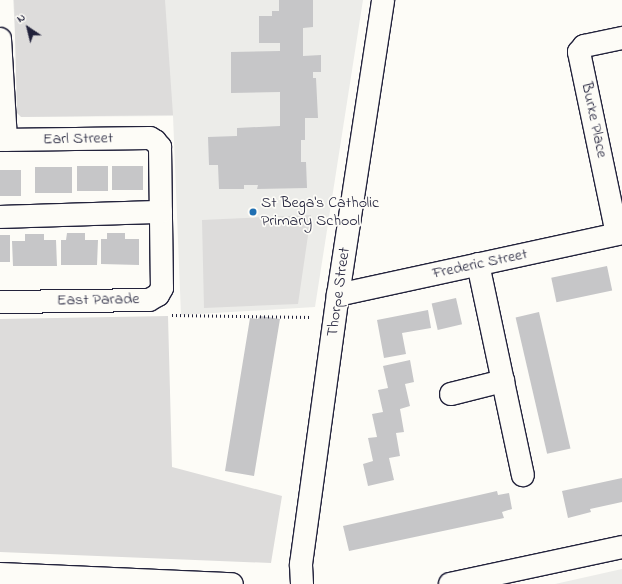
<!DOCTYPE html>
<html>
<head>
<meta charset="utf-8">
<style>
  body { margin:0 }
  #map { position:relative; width:622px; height:584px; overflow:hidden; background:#fdfcf7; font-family:"Indie Flower",sans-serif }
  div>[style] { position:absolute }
  .built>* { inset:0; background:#ecece9 }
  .green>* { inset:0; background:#dddcdb }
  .building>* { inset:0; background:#c6c6c8; transform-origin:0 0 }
  .path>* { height:2.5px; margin-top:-1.25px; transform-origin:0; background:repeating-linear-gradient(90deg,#22223b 0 1px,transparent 0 4px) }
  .roads { filter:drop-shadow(1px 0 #22223b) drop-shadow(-1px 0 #22223b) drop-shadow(0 1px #22223b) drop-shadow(0 -1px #22223b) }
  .minor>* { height:22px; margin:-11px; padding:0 11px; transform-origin:11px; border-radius:11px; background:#fdfcf7 }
  .major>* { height:22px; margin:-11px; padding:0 11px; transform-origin:11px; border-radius:11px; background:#fdfcf7 }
  .dots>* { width:11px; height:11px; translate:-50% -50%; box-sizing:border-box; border:2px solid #fdfcf7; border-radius:50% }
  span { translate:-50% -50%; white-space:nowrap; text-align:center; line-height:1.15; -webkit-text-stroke:3.5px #fdfcf7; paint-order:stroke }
  .street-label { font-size:16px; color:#22223b }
  .poi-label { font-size:16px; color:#22223b }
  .left { translate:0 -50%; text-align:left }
  .north { position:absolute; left:8px; top:8px; width:40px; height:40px; -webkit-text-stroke:3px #fdfcf7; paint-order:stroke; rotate:325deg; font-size:11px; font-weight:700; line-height:16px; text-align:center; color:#22223b }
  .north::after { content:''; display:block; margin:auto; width:14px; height:18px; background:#22223b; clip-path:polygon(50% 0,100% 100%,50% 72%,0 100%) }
</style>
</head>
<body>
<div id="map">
  <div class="built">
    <div style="clip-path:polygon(13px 0,363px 0,315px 307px,181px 315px,173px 116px,21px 117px)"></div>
    <div style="clip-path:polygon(622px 569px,622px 584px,555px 584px)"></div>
  </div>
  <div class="green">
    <div style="clip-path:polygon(14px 0,165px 0,173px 115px,21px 117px,17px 113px)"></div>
    <div style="clip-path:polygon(311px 215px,298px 304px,204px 308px,202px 220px)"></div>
    <div style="clip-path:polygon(168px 316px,172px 467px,282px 496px,271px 563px,0 552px,0 319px)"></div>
  </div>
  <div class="building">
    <div style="clip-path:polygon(279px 0,313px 0,313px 27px,303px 28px,303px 56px,321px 55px,321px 72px,313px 72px,313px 78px,316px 78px,318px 118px,305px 118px,305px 140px,301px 140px,301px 162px,306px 162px,307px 188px,257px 189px,258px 185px,244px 185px,244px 189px,219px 189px,218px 165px,209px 165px,208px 137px,237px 136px,237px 128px,280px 126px,280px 92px,231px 93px,231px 52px,280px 51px,280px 43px,259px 43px,259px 16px,272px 16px,272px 11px,279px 11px)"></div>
    <div style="left:108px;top:166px;width:25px;height:31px;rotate:90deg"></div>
    <div style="left:112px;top:166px;width:31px;height:24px"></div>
    <div style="left:35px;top:167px;width:37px;height:26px"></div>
    <div style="left:0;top:170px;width:21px;height:26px"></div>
    <div style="clip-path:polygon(67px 233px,85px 233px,85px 240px,98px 240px,97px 265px,61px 265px,61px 240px,66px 240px)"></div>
    <div style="clip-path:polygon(107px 233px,125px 233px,125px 239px,139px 239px,139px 265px,101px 264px,101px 239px,107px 239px)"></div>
    <div style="clip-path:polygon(25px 234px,44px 234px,44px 240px,56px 240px,57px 266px,13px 266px,12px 241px,25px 241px)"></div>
    <div style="left:0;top:235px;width:10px;height:27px"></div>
    <div style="left:607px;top:266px;width:25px;height:57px;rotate:78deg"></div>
    <div style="left:456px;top:298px;width:27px;height:25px;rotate:77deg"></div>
    <div style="clip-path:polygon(428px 310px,431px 328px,402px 333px,406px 354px,384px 358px,377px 320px)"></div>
    <div style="left:539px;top:312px;width:140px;height:24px;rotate:77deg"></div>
    <div style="clip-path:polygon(260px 316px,280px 319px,254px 476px,225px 471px,250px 318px,258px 319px)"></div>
    <div style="clip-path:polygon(410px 360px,414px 382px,405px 384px,410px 406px,400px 409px,404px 432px,396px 433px,400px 456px,389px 458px,394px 480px,368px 486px,363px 464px,373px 461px,368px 438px,377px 437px,372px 414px,383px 412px,378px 390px,388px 388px,383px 366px)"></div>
    <div style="clip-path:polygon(622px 478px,622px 502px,590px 509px,591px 512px,568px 518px,562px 491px)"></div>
    <div style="clip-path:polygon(497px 491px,498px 495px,509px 493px,512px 509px,502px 512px,504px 518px,349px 551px,343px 526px)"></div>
  </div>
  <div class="path">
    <div style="left:172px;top:315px;width:140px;rotate:0.8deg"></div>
  </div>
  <div class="roads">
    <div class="minor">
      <div style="left:0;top:39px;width:101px;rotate:86.6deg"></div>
      <div style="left:0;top:140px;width:150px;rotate:-0.8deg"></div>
      <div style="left:150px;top:138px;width:6px;rotate:31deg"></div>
      <div style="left:155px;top:141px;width:8px;rotate:50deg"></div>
      <div style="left:160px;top:147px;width:141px;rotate:89.2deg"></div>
      <div style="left:162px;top:288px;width:8px;rotate:120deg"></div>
      <div style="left:158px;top:295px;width:10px;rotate:151deg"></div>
      <div style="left:149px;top:300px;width:149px;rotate:179.2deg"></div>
      <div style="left:0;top:217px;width:161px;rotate:-1.8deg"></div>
      <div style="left:617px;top:234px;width:186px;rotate:-101.8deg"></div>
      <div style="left:579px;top:52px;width:8px;rotate:-50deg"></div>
      <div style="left:584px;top:46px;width:39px;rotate:-12deg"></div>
      <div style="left:478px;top:264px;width:216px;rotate:78deg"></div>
      <div style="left:338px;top:295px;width:291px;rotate:-12.3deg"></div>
      <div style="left:451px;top:394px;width:54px;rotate:-14deg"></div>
      <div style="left:0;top:574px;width:232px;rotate:2.5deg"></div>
      <div style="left:302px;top:584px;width:20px;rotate:-93deg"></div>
      <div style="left:301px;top:564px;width:272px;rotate:-82.2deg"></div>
      <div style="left:338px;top:295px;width:298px;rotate:-81.3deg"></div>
    </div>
    <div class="major">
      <div style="left:450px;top:584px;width:176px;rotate:-12.1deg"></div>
    </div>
  </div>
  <div class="dots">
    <div style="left:253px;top:212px;background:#1f6fb2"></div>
  </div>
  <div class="street-label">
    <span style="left:594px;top:120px;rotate:78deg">Burke Place</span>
    <span style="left:78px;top:139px;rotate:-1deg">Earl Street</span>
    <span style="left:480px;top:264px;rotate:-12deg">Frederic Street</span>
    <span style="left:339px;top:292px;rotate:-82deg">Thorpe Street</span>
    <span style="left:98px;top:300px;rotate:-1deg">East Parade</span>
  </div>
  <div class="poi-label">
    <span class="left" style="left:261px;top:212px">St Bega's Catholic<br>Primary School</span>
  </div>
  <div class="north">N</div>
</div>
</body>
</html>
